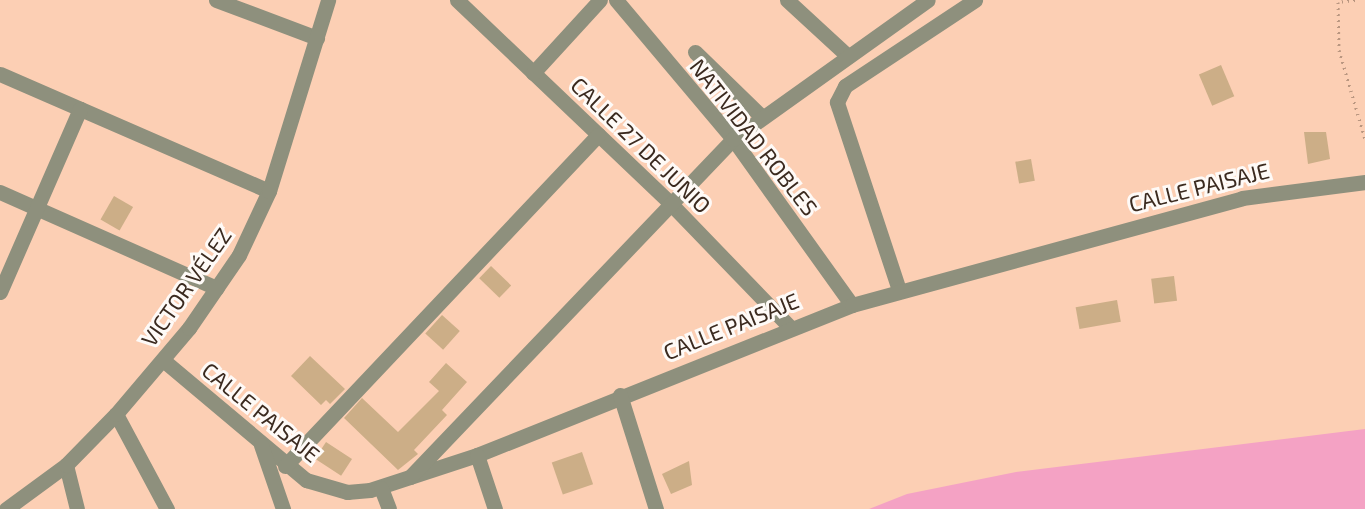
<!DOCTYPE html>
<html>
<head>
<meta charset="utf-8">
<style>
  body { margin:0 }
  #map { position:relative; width:1365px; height:509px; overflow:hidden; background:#fccfb4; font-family:"Exo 2",sans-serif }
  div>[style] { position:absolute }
  .green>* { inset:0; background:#f4a2c4 }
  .building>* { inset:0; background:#ccae87; transform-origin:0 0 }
  .path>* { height:3px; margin-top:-1.5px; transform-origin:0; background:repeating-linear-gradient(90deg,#b99680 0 1.5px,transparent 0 6px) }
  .minor>* { height:15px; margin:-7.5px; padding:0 7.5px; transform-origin:7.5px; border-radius:7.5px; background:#8e907d }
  span { translate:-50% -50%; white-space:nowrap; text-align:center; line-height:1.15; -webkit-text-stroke:6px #fefaf7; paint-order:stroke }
  .street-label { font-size:22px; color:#3b2a1f }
</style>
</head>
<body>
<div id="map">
  <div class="green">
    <div style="clip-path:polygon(1365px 429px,1365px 509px,869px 509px,907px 494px,1016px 472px)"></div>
  </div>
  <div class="building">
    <div style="left:1221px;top:65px;width:34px;height:24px;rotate:67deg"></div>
    <div style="clip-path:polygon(1304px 132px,1326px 132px,1330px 159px,1308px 164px)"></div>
    <div style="left:1031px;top:159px;width:22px;height:16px;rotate:80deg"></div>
    <div style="left:114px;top:196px;width:22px;height:27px;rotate:30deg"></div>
    <div style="left:491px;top:266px;width:28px;height:17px;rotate:44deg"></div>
    <div style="left:1174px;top:276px;width:25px;height:23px;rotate:83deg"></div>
    <div style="left:1117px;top:300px;width:22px;height:42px;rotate:80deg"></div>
    <div style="left:442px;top:315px;width:24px;height:25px;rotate:42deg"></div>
    <div style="clip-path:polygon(310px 356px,345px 389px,330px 404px,326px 400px,321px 405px,291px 376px)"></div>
    <div style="clip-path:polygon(446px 363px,467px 382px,442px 410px,447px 415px,414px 450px,418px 454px,398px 470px,344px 418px,362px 398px,398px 432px,439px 391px,429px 382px)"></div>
    <div style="left:326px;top:442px;width:31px;height:20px;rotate:33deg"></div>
    <div style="left:582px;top:452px;width:34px;height:32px;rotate:71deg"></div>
    <div style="clip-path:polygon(689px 461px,692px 485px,671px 494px,662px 474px)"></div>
  </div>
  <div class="path">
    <div style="left:1355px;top:0;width:17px;rotate:173deg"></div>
    <div style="left:1338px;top:2px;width:48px;rotate:88.8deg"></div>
    <div style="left:1339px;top:50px;width:93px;rotate:73.7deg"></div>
  </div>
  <div class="minor">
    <div style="left:216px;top:0;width:108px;rotate:20.6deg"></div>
    <div style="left:457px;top:0;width:296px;rotate:43.6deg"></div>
    <div style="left:671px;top:204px;width:170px;rotate:46deg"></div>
    <div style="left:616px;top:0;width:182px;rotate:49.9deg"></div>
    <div style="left:733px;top:139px;width:204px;rotate:54.4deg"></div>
    <div style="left:787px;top:0;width:83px;rotate:42.6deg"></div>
    <div style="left:695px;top:52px;width:92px;rotate:44.1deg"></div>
    <div style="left:533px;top:73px;width:99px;rotate:-47.5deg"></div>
    <div style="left:0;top:74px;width:293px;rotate:23.5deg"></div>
    <div style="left:0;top:192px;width:237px;rotate:23.9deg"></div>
    <div style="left:899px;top:290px;width:198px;rotate:-108.3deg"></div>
    <div style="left:837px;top:102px;width:18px;rotate:-63deg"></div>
    <div style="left:845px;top:86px;width:156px;rotate:-33.5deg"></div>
    <div style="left:0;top:292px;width:200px;rotate:-66.4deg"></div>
    <div style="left:163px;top:360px;width:187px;rotate:40deg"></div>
    <div style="left:306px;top:480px;width:43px;rotate:16.3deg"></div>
    <div style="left:347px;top:492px;width:23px;rotate:-5deg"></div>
    <div style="left:370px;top:490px;width:113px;rotate:-18.1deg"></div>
    <div style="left:477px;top:455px;width:404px;rotate:-21.8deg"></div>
    <div style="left:852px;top:305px;width:404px;rotate:-15.3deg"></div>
    <div style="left:1242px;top:198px;width:124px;rotate:-7.4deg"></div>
    <div style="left:620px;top:395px;width:120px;rotate:72.5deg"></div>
    <div style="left:116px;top:414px;width:108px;rotate:61.8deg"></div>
    <div style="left:261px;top:445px;width:68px;rotate:71deg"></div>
    <div style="left:477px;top:455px;width:57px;rotate:71.6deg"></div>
    <div style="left:66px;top:465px;width:45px;rotate:76deg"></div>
    <div style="left:285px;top:466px;width:456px;rotate:-46.6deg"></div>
    <div style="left:410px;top:477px;width:468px;rotate:-46.3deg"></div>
    <div style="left:733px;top:139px;width:239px;rotate:-35.5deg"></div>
    <div style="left:381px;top:488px;width:22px;rotate:69deg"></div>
    <div style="left:6px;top:509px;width:74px;rotate:-36.3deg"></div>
    <div style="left:66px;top:465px;width:71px;rotate:-45.6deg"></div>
    <div style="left:116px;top:414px;width:113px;rotate:-49.7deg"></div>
    <div style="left:189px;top:328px;width:88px;rotate:-55.6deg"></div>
    <div style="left:239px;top:255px;width:71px;rotate:-64.9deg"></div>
    <div style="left:269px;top:191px;width:200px;rotate:-72.8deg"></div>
  </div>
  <div class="street-label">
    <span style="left:754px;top:137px;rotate:52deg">NATIVIDAD ROBLES</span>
    <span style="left:641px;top:145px;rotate:44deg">CALLE 27 DE JUNIO</span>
    <span style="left:1199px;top:187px;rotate:-14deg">CALLE PAISAJE</span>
    <span style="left:186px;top:287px;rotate:-55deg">VICTOR VÉLEZ</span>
    <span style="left:731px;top:326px;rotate:-22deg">CALLE PAISAJE</span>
    <span style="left:261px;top:412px;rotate:39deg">CALLE PAISAJE</span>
  </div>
</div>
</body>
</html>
